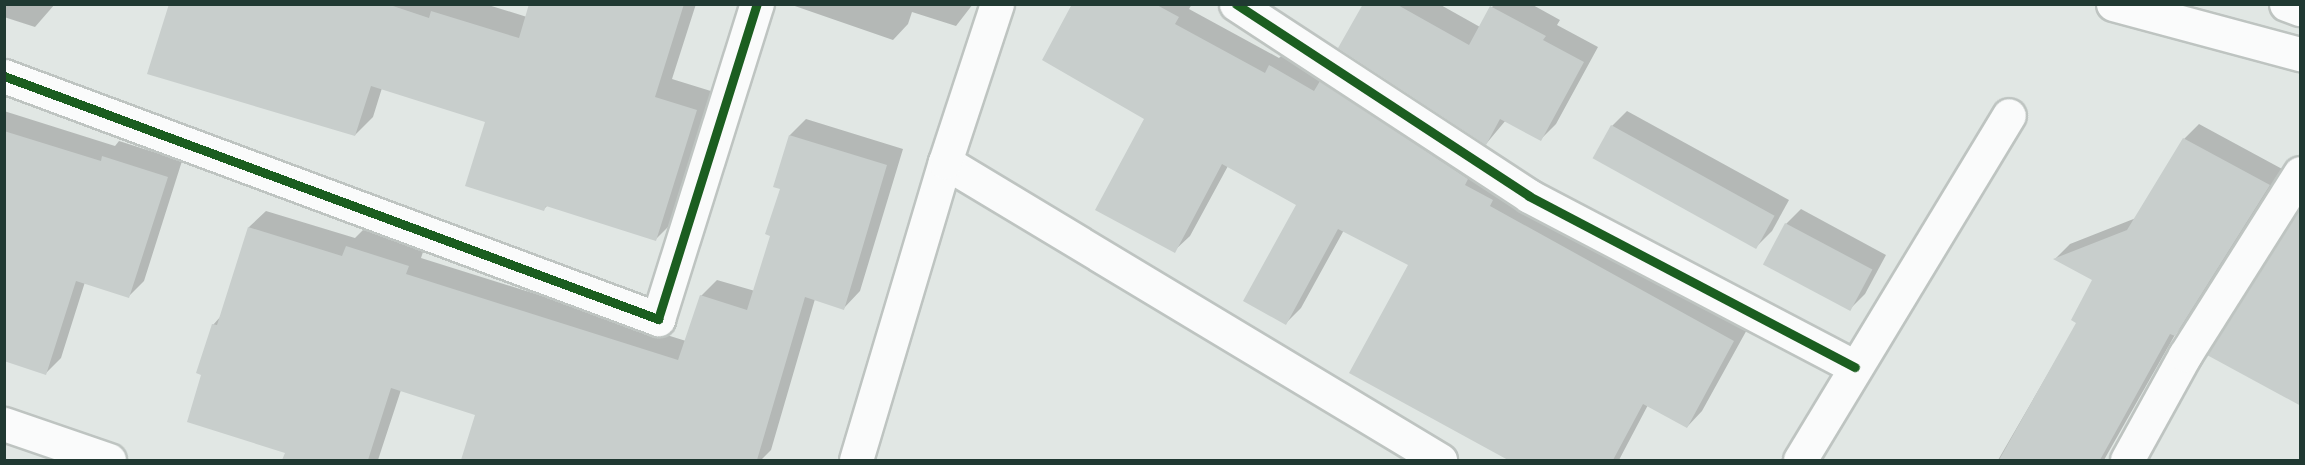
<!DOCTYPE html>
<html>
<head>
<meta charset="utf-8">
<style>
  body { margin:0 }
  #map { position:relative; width:2305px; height:465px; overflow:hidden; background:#e1e7e4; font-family:Helvetica,sans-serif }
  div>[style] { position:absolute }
  .shadow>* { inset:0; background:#0003 }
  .building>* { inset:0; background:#c8cecc; transform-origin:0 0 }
  .roads { filter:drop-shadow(2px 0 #bec4c1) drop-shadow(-2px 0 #bec4c1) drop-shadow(0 2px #bec4c1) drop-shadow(0 -2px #bec4c1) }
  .minor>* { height:33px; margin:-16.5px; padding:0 16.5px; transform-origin:16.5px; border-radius:16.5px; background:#fafbfb }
  .cycleway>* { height:9px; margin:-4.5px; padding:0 4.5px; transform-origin:4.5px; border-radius:4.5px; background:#1b5e20 }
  span { translate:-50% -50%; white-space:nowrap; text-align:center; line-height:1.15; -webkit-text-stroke:5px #eff6f3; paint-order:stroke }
  .frame { position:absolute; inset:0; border:6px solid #203932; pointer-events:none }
</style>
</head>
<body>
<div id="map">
  <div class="shadow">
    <div style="clip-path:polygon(4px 4px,55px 4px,35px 27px,4px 17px)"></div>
    <div style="clip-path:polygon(170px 4px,485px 4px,527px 17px,531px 4px,696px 4px,672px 79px,714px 92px,674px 221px,656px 239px,548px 205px,544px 209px,487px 121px,382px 88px,373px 117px,355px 135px)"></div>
    <div style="clip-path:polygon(789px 4px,973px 4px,956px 26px,912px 12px,908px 24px,893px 40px)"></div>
    <div style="clip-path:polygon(1074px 4px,1192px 4px,1189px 9px,1279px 58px,1286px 51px,1749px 326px,1702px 411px,1687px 427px,1648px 405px,1619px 460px,1533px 460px,1512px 449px,1410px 265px,1344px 230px,1301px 308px,1286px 323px,1298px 204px,1228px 166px,1190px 236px,1174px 251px,1146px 118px)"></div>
    <div style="clip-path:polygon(1364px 4px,1439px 4px,1480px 27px,1494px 4px,1531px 4px,1560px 20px,1557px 25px,1598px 47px,1556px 124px,1541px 139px,1506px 120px,1486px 144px)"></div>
    <div style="clip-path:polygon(4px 111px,115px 146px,119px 141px,182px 161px,144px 281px,129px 296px,85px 282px,61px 358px,46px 373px,4px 360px)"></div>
    <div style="clip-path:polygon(1627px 111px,1789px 200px,1772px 231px,1757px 246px,1612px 126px)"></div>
    <div style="clip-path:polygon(806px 119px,903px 149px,860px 291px,844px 308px,815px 299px,771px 450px,761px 460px,735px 460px,615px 422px,603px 460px,463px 460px,477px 414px,401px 390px,378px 460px,284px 460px,287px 452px,203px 374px,213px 325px,221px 316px,249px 227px,266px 211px,355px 238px,363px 230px,424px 249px,421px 258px,686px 341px,701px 296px,717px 280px,755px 291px,772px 235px,790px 135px)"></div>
    <div style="clip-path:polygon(2199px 124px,2284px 170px,2190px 319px,2176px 333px,2104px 460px,1998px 460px,2078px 322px,2094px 279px,2056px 258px,2070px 244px,2136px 218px,2184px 139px)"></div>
    <div style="clip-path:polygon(1801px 209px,1886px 255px,1865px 294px,1850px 309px,1786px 224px)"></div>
  </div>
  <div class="building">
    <div style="clip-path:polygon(169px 4px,387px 4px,429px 18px,431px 11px,519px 38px,529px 4px,684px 4px,655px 97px,697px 110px,656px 241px,546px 206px,544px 211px,465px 186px,485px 122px,371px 86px,355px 136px,147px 74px)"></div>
    <div style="clip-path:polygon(1072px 4px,1155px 4px,1179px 17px,1175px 24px,1265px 73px,1269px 65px,1314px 91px,1320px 81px,1468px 179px,1465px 185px,1493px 200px,1490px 206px,1734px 341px,1687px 428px,1643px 404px,1613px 460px,1508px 460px,1349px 373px,1408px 265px,1338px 229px,1286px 325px,1243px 301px,1296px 205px,1222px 164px,1175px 253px,1095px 210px,1144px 119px,1042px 60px)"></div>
    <div style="clip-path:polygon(1363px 4px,1396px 4px,1469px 45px,1490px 6px,1546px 36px,1543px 40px,1584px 62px,1541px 141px,1500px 119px,1486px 145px,1338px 48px)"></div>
    <div style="left:1611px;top:125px;width:187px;height:38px;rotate:29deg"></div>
    <div style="clip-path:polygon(4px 131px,101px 161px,102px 156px,168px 177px,129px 298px,76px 281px,46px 375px,4px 361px)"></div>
    <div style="clip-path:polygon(789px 135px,887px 165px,844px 310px,805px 297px,757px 460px,461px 460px,475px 415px,391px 388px,368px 460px,282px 460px,285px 453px,187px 422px,201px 375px,196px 373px,212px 324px,217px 325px,248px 227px,342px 256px,346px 246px,409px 266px,406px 274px,678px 360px,700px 295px,747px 310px,770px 236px,765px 234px,780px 189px,773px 187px)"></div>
    <div style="clip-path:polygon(2183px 138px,2270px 185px,2175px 336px,2170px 334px,2100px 460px,1999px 460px,2076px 323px,2071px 320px,2092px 280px,2053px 259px,2127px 230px)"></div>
    <div style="clip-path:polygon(2301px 207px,2301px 406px,2207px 355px)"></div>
    <div style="left:1785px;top:223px;width:99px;height:47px;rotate:28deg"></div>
  </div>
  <div class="roads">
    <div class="minor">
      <div style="left:1236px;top:4px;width:350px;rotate:33.2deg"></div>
      <div style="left:1529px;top:196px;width:368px;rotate:27.7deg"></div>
      <div style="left:2113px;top:4px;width:194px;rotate:15deg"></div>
      <div style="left:2286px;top:4px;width:15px;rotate:20deg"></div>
      <div style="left:4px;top:76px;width:698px;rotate:20.38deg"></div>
      <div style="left:658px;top:319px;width:330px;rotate:-72.6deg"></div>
      <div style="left:945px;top:162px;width:578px;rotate:31.05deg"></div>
      <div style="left:4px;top:424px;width:111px;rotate:18.9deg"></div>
      <div style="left:856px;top:460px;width:311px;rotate:-73.4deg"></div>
      <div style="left:945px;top:162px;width:166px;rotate:-71.8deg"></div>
      <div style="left:1800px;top:460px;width:403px;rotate:-58.8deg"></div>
      <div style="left:2127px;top:460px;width:120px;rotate:-61.1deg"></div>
      <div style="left:2185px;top:355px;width:215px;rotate:-57.7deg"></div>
    </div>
  </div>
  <div class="cycleway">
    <div style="left:1236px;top:4px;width:350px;rotate:33.2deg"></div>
    <div style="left:1529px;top:196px;width:368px;rotate:27.7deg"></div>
    <div style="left:4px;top:76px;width:698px;rotate:20.38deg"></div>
    <div style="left:658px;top:319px;width:330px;rotate:-72.6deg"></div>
  </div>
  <div class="frame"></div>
</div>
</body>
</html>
